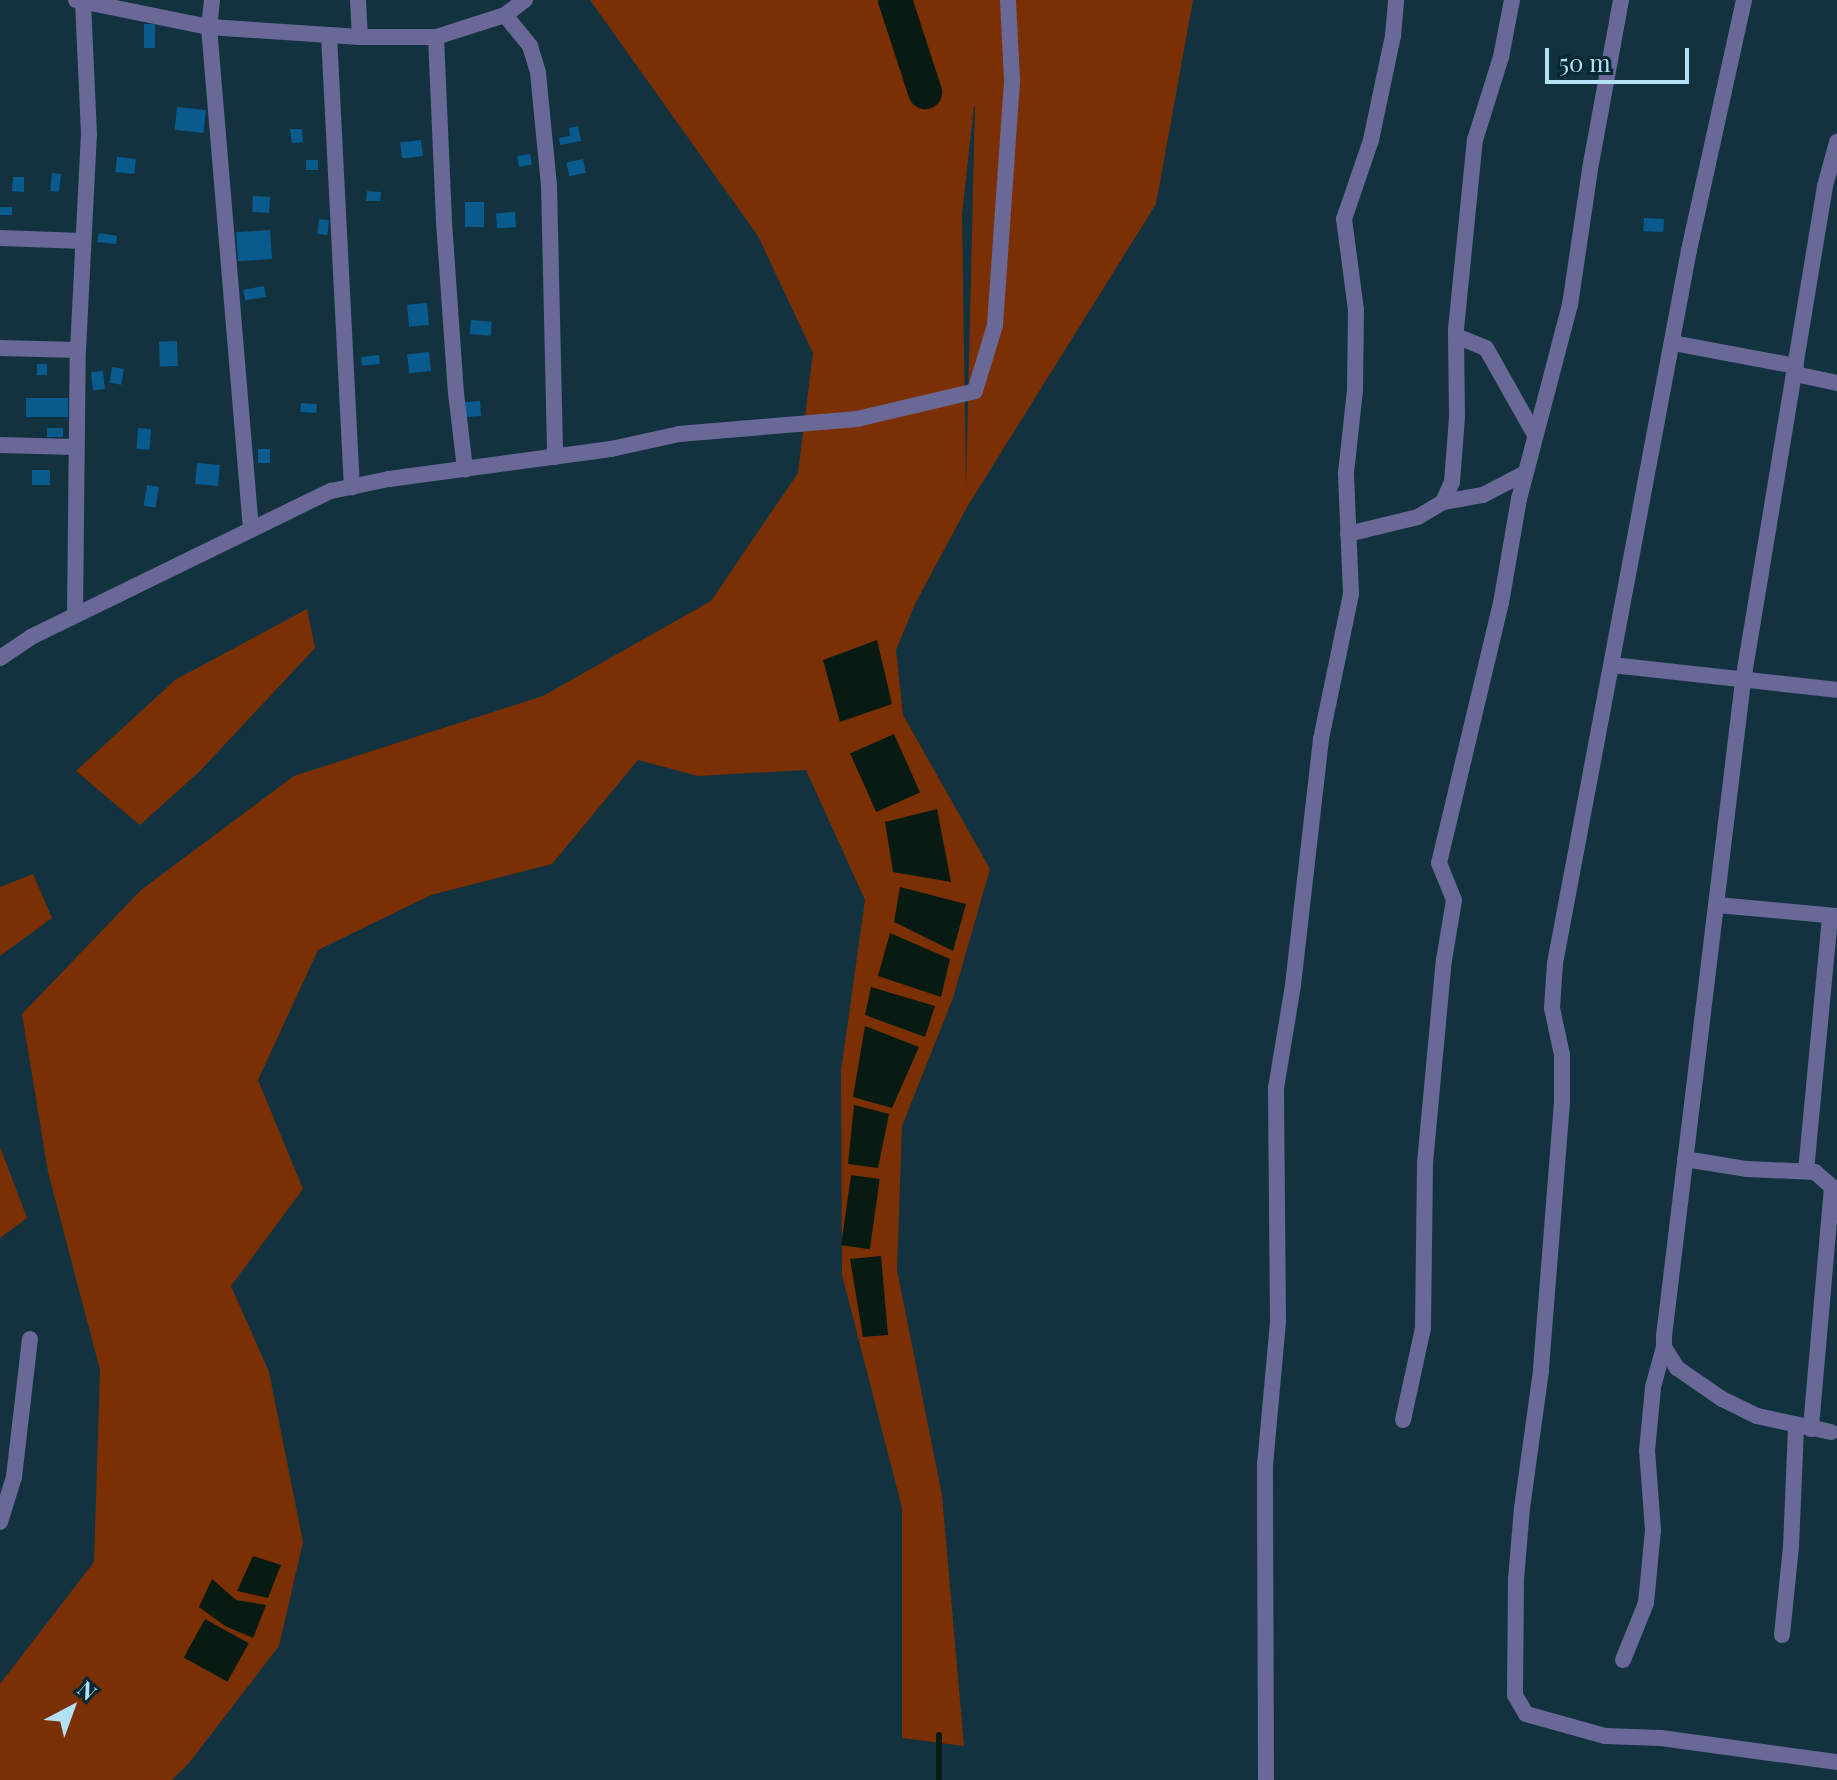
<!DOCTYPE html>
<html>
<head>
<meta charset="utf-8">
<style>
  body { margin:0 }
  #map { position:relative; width:1837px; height:1780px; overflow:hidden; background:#11323e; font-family:"Playfair Display",serif }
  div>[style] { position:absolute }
  .green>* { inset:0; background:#7b3004 }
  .water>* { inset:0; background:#071b13; transform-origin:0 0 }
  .stream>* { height:6px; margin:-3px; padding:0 3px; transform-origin:3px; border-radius:3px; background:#071b13 }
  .river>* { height:34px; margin:-17px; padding:0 17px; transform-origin:17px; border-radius:17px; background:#071b13 }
  .building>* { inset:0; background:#095b8e; transform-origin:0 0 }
  .minor>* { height:16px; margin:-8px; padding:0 8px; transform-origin:8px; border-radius:8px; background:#696897 }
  span { translate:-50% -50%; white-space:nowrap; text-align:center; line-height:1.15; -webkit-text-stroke:6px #062833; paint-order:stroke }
  .north { position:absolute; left:32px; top:1668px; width:80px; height:80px; -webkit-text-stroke:6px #062833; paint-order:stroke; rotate:41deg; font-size:22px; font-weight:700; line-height:32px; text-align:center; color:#b3e1f4 }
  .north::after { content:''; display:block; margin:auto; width:28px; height:36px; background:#b3e1f4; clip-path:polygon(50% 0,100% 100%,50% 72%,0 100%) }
  .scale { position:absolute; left:1545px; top:48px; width:144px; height:36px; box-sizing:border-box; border:4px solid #b3e1f4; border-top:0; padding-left:10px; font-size:24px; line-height:28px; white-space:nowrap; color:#b3e1f4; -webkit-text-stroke:6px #062833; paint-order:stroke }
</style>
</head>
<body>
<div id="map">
  <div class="green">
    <div style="clip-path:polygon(evenodd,590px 0,1193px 0,1156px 204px,967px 507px,915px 604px,896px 650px,903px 715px,990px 869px,953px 998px,902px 1126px,897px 1270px,942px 1495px,964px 1746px,902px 1738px,902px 1508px,842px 1275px,841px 1071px,865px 900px,806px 770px,698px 776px,638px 760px,552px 864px,431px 895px,318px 950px,258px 1080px,303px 1189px,231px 1286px,269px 1372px,303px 1542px,279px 1646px,189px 1763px,172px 1780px,0 1780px,0 1684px,94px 1562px,100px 1370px,48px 1172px,22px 1014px,141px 890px,294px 776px,543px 696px,711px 601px,798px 473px,813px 353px,758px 236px,590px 0,974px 106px,975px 106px,966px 488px,962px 214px,974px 106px)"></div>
    <div style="clip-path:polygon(307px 609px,315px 648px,200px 771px,140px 825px,76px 771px,175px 680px)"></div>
    <div style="clip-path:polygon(33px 874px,52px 918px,0 956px,0 887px)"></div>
    <div style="clip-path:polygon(0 1147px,27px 1218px,0 1238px)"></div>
  </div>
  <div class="water">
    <div style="clip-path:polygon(877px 640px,892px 704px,840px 722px,823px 660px)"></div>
    <div style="left:894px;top:734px;width:64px;height:48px;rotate:66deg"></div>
    <div style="clip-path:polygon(937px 809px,951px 882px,893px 872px,885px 822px)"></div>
    <div style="clip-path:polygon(900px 887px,966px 904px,953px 951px,894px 922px)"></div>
    <div style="clip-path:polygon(890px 933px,950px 959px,941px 997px,878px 976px)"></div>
    <div style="clip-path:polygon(871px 987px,935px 1006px,925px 1037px,865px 1015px)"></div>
    <div style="clip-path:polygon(865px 1026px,919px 1047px,892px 1108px,853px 1097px)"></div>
    <div style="clip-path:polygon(854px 1105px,889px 1114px,878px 1168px,848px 1164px)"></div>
    <div style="left:851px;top:1175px;width:29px;height:71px;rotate:8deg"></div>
    <div style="clip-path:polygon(881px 1256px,888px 1335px,863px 1337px,850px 1259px)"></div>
    <div style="clip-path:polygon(253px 1556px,281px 1565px,268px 1598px,237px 1591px)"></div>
    <div style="clip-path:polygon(212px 1579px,236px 1600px,266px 1605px,253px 1638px,225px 1626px,199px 1607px)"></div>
    <div style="left:205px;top:1619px;width:50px;height:44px;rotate:29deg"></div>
  </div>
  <div class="stream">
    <div style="left:939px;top:1735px;width:45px;rotate:90deg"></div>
  </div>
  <div class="river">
    <div style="left:895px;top:0;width:97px;rotate:71.9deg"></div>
  </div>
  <div class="building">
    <div style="left:144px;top:24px;width:11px;height:24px"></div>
    <div style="left:177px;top:107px;width:29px;height:23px;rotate:6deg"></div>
    <div style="clip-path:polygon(578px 126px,581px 141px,560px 145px,559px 138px,570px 136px,569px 128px)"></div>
    <div style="clip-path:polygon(290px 129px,302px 129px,303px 142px,292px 143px)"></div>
    <div style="left:421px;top:140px;width:16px;height:21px;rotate:83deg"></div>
    <div style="left:530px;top:154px;width:11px;height:13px;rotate:80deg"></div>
    <div style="left:117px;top:157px;width:19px;height:15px;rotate:6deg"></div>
    <div style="left:583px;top:159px;width:14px;height:17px;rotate:78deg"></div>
    <div style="left:306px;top:160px;width:12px;height:10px"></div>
    <div style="left:52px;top:173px;width:9px;height:18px;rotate:6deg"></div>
    <div style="clip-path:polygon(13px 177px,24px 177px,24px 192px,12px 191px)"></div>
    <div style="clip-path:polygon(367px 191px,381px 192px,380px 201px,366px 201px)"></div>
    <div style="left:253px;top:196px;width:17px;height:16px;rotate:3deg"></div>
    <div style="left:465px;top:202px;width:19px;height:25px"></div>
    <div style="left:12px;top:207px;width:8px;height:12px;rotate:90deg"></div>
    <div style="left:515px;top:212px;width:15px;height:19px;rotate:86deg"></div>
    <div style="left:1644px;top:218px;width:20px;height:13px;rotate:3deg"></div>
    <div style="left:319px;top:219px;width:10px;height:15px;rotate:6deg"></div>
    <div style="left:270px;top:230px;width:29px;height:34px;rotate:86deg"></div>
    <div style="clip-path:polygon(99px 233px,117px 236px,116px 244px,97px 242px)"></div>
    <div style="left:264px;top:286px;width:11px;height:21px;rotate:80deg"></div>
    <div style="left:427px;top:303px;width:22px;height:20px;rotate:85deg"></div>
    <div style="left:471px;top:320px;width:21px;height:14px;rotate:5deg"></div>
    <div style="left:177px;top:341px;width:25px;height:18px;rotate:88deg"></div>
    <div style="left:429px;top:352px;width:19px;height:22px;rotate:84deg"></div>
    <div style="left:379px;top:355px;width:9px;height:18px;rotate:84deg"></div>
    <div style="left:37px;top:364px;width:10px;height:11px"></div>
    <div style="left:112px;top:367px;width:12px;height:16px;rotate:9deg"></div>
    <div style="left:103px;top:371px;width:18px;height:12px;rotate:84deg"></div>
    <div style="left:26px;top:398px;width:42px;height:19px"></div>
    <div style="left:480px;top:401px;width:15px;height:20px;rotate:86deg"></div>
    <div style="left:301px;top:403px;width:16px;height:9px;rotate:4deg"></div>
    <div style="left:47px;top:428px;width:16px;height:9px"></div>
    <div style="left:138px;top:428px;width:13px;height:21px;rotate:4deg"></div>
    <div style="left:258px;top:449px;width:12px;height:14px"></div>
    <div style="left:197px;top:463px;width:23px;height:21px;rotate:5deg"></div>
    <div style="left:32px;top:470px;width:18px;height:15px"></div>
    <div style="left:147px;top:485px;width:12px;height:21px;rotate:9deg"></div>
  </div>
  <div class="minor">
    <div style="left:76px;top:0;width:136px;rotate:11.5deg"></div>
    <div style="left:209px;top:27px;width:151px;rotate:3.8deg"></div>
    <div style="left:360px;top:37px;width:76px"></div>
    <div style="left:436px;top:37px;width:72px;rotate:-17.7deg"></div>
    <div style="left:505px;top:15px;width:25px;rotate:-37deg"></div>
    <div style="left:212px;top:0;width:27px;rotate:96deg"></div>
    <div style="left:209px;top:27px;width:504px;rotate:85.22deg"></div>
    <div style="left:358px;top:0;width:37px;rotate:87deg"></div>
    <div style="left:1744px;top:0;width:256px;rotate:102.4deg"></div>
    <div style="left:1689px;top:250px;width:725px;rotate:100.64deg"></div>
    <div style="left:1555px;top:963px;width:45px;rotate:93.8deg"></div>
    <div style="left:1552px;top:1008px;width:48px;rotate:78deg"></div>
    <div style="left:1562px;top:1055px;width:47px;rotate:90deg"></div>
    <div style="left:1562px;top:1102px;width:270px;rotate:94.5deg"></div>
    <div style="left:1541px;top:1371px;width:138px;rotate:97.9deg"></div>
    <div style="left:1522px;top:1508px;width:71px;rotate:94.8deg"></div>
    <div style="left:1516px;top:1579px;width:116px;rotate:90.5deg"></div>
    <div style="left:1515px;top:1695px;width:22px;rotate:60deg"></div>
    <div style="left:1526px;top:1714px;width:82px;rotate:15.6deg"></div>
    <div style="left:1605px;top:1736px;width:56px;rotate:2deg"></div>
    <div style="left:1661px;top:1738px;width:178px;rotate:7.8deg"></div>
    <div style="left:505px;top:15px;width:40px;rotate:51deg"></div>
    <div style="left:530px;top:46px;width:28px;rotate:73deg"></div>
    <div style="left:538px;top:73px;width:113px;rotate:84.4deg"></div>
    <div style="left:549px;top:185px;width:272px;rotate:88.7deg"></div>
    <div style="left:329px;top:35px;width:453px;rotate:87.1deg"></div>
    <div style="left:436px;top:37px;width:185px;rotate:87.5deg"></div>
    <div style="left:444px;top:222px;width:171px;rotate:86deg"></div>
    <div style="left:456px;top:393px;width:77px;rotate:83.2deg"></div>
    <div style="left:0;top:238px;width:83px;rotate:2.1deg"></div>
    <div style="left:1456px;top:336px;width:32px;rotate:22deg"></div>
    <div style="left:1486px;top:348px;width:100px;rotate:60.6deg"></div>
    <div style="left:1673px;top:343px;width:125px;rotate:10.6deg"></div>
    <div style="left:0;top:348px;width:78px;rotate:1.5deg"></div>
    <div style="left:1795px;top:374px;width:43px;rotate:12.1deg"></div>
    <div style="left:0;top:445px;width:75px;rotate:1.5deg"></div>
    <div style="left:1443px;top:502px;width:22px;rotate:-66deg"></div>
    <div style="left:1452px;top:482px;width:65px;rotate:-85.6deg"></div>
    <div style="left:1457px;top:417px;width:88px;rotate:-90.7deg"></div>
    <div style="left:1456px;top:329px;width:190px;rotate:-84.3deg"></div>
    <div style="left:1475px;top:140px;width:87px;rotate:-72.6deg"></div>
    <div style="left:1501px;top:57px;width:58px;rotate:-79.1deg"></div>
    <div style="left:1348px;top:534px;width:72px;rotate:-13.7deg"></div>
    <div style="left:1418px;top:517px;width:29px;rotate:-31deg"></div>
    <div style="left:1443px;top:502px;width:41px;rotate:-9.9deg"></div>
    <div style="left:1483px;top:495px;width:47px;rotate:-27.6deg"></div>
    <div style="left:75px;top:615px;width:265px;rotate:-89.4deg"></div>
    <div style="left:78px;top:350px;width:216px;rotate:-87.1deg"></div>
    <div style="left:89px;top:134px;width:134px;rotate:-92.6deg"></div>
    <div style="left:0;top:658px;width:37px;rotate:-34deg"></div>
    <div style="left:31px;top:637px;width:334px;rotate:-26deg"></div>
    <div style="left:331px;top:491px;width:59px;rotate:-11.7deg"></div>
    <div style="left:389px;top:479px;width:224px;rotate:-7.7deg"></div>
    <div style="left:611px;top:449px;width:70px;rotate:-12.4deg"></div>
    <div style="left:679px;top:434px;width:179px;rotate:-4.8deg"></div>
    <div style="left:857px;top:419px;width:121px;rotate:-13.3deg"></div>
    <div style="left:975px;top:391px;width:69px;rotate:-73.1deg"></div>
    <div style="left:995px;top:325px;width:246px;rotate:-86deg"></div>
    <div style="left:1012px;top:80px;width:80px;rotate:-92.9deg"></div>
    <div style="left:1612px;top:665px;width:226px;rotate:6.3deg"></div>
    <div style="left:1717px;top:905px;width:121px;rotate:5.2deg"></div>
    <div style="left:1685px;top:1159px;width:63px;rotate:9.2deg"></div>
    <div style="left:1747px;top:1169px;width:68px;rotate:2.5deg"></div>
    <div style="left:1815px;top:1172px;width:23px;rotate:41deg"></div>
    <div style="left:1832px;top:1187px;width:243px;rotate:95deg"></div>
    <div style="left:1806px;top:1171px;width:256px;rotate:-84.6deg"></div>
    <div style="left:1403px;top:1420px;width:94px;rotate:-77.7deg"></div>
    <div style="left:1423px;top:1328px;width:165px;rotate:-89.3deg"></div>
    <div style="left:1425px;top:1163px;width:204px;rotate:-84.7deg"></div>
    <div style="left:1444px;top:960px;width:61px;rotate:-80.5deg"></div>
    <div style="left:1454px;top:900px;width:40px;rotate:-112deg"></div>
    <div style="left:1439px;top:863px;width:267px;rotate:-76.6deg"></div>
    <div style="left:1501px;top:603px;width:106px;rotate:-80.2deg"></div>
    <div style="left:1519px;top:499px;width:201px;rotate:-75.3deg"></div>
    <div style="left:1570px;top:305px;width:137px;rotate:-81.6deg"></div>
    <div style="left:1590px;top:169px;width:172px;rotate:-79.6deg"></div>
    <div style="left:1831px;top:1432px;width:76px;rotate:-167.8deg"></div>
    <div style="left:1757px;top:1416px;width:39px;rotate:-154deg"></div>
    <div style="left:1722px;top:1399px;width:55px;rotate:-145.4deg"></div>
    <div style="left:1677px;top:1368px;width:25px;rotate:-122deg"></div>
    <div style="left:1664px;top:1347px;width:11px;rotate:-90deg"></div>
    <div style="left:1664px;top:1336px;width:660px;rotate:-83.12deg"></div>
    <div style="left:1743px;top:681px;width:502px;rotate:-80.59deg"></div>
    <div style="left:1825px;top:186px;width:46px;rotate:-74.7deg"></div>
    <div style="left:0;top:1522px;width:47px;rotate:-72.7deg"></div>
    <div style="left:14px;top:1477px;width:139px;rotate:-83.4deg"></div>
    <div style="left:1782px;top:1635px;width:88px;rotate:-84.2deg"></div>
    <div style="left:1791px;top:1547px;width:121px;rotate:-87.6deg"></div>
    <div style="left:1623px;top:1660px;width:61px;rotate:-68deg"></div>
    <div style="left:1646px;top:1603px;width:73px;rotate:-84.5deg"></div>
    <div style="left:1653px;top:1530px;width:79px;rotate:-94.3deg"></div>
    <div style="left:1647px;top:1451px;width:64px;rotate:-84.6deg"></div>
    <div style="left:1653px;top:1387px;width:41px;rotate:-74.6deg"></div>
    <div style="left:1266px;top:1780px;width:315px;rotate:-90.2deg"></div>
    <div style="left:1265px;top:1465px;width:145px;rotate:-84.8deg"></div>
    <div style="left:1278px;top:1321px;width:233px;rotate:-90.5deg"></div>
    <div style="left:1276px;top:1088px;width:104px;rotate:-80.6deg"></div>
    <div style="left:1293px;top:985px;width:248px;rotate:-83.5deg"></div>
    <div style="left:1321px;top:739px;width:148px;rotate:-78.3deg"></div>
    <div style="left:1351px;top:594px;width:121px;rotate:-92.4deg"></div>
    <div style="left:1346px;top:473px;width:83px;rotate:-83.8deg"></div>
    <div style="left:1355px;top:390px;width:80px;rotate:-89.3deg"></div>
    <div style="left:1356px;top:310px;width:92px;rotate:-97.5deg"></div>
    <div style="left:1344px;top:219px;width:83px;rotate:-71.1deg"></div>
    <div style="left:1371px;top:140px;width:106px;rotate:-78.1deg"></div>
    <div style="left:1393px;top:36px;width:36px;rotate:-85deg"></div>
  </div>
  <div class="north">N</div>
  <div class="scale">50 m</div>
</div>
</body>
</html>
